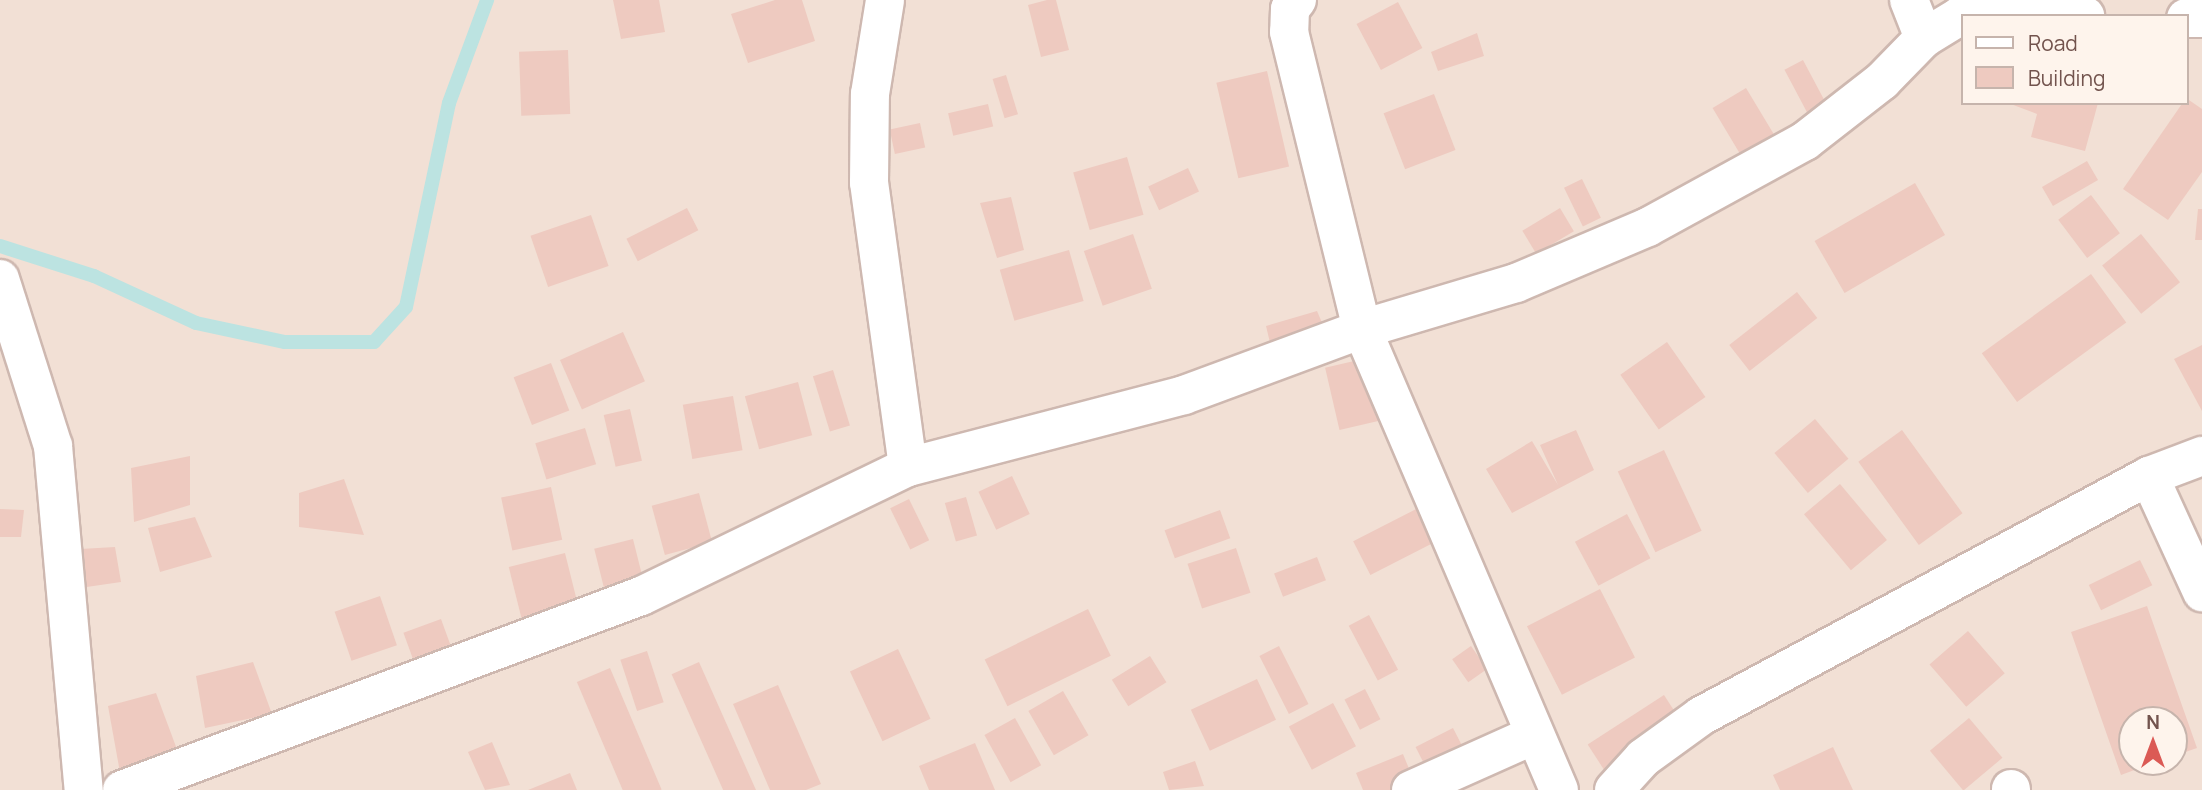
<!DOCTYPE html>
<html>
<head>
<meta charset="utf-8">
<style>
  body { margin:0 }
  #map { position:relative; width:2202px; height:790px; overflow:hidden; background:#fbefe6; font-family:Manrope,sans-serif }
  div>[style] { position:absolute }
  .residential>* { inset:0; background:#f2e0d5 }
  .stream>* { height:14px; margin:-7px; padding:0 7px; transform-origin:7px; border-radius:7px; background:#bce3e1 }
  .building>* { inset:0; background:#eecac0; transform-origin:0 0 }
  .roads { filter:drop-shadow(2px 0 #ceb8b0) drop-shadow(-2px 0 #ceb8b0) drop-shadow(0 2px #ceb8b0) drop-shadow(0 -2px #ceb8b0) }
  .street>* { height:38px; margin:-19px; padding:0 19px; transform-origin:19px; border-radius:19px; background:#fff }
  span { translate:-50% -50%; white-space:nowrap; text-align:center; line-height:1.15; -webkit-text-stroke:5px #fef4ec; paint-order:stroke }
  .legend { position:absolute; left:1961px; top:14px; width:228px; height:91px; box-sizing:border-box; background:#fef4ec; border:2px solid #c6b4ac; margin:0; padding:9px 12px; list-style:none; font-size:21px; color:#72534d }
  .legend li { display:flex; align-items:center; gap:14px; height:35px }
  .legend b { width:35px; border:2px solid #c6b4ac }
  .north { position:absolute; left:2118px; top:706px; width:70px; height:70px; box-sizing:border-box; background:#fef4ec; border:2px solid #c6b4ac; border-radius:50%; rotate:0deg; font-size:19px; font-weight:700; line-height:28px; text-align:center; color:#72534d }
  .north::after { content:''; display:block; margin:auto; width:24px; height:32px; background:#db5a55; clip-path:polygon(50% 0,100% 100%,50% 72%,0 100%) }
</style>
</head>
<body>
<div id="map">
  <div class="residential">
    <div style="clip-path:polygon(evenodd,0 0,2202px 0,2202px 790px,0 790px,0 0,1962px 16px,2186px 16px,2186px 103px,1962px 103px,1962px 16px,0 0,2132px 720px,2174px 720px,2174px 762px,2132px 762px,2132px 720px)"></div>
  </div>
  <div class="stream">
    <div style="left:0;top:246px;width:99px;rotate:17.7deg"></div>
    <div style="left:94px;top:276px;width:112px;rotate:24.7deg"></div>
    <div style="left:196px;top:323px;width:91px;rotate:12.1deg"></div>
    <div style="left:285px;top:342px;width:89px"></div>
    <div style="left:374px;top:342px;width:47px;rotate:-47.6deg"></div>
    <div style="left:406px;top:307px;width:208px;rotate:-78.1deg"></div>
    <div style="left:449px;top:103px;width:110px;rotate:-69.7deg"></div>
  </div>
  <div class="building">
    <div style="clip-path:polygon(613px 0,659px 0,665px 32px,621px 39px)"></div>
    <div style="clip-path:polygon(775px 0,802px 0,815px 41px,748px 63px,731px 14px)"></div>
    <div style="clip-path:polygon(1047px 0,1056px 0,1069px 50px,1041px 57px,1028px 5px)"></div>
    <div style="left:1398px;top:2px;width:52px;height:47px;rotate:62deg"></div>
    <div style="clip-path:polygon(1477px 33px,1484px 56px,1438px 71px,1431px 52px)"></div>
    <div style="left:568px;top:50px;width:64px;height:49px;rotate:88deg"></div>
    <div style="left:1803px;top:60px;width:50px;height:21px;rotate:62deg"></div>
    <div style="left:1267px;top:71px;width:98px;height:52px;rotate:77deg"></div>
    <div style="left:1006px;top:75px;width:41px;height:14px;rotate:73deg"></div>
    <div style="left:1746px;top:88px;width:57px;height:39px;rotate:59deg"></div>
    <div style="left:1434px;top:94px;width:60px;height:54px;rotate:69deg"></div>
    <div style="clip-path:polygon(2186px 98px,2202px 109px,2202px 172px,2168px 220px,2123px 189px)"></div>
    <div style="clip-path:polygon(2008px 103px,2098px 103px,2085px 151px,2031px 137px,2037px 114px)"></div>
    <div style="left:988px;top:104px;width:23px;height:41px;rotate:77deg"></div>
    <div style="left:920px;top:123px;width:25px;height:31px;rotate:78deg"></div>
    <div style="left:1127px;top:157px;width:60px;height:56px;rotate:74deg"></div>
    <div style="left:2087px;top:161px;width:22px;height:52px;rotate:60deg"></div>
    <div style="left:1188px;top:168px;width:26px;height:44px;rotate:65deg"></div>
    <div style="left:1582px;top:179px;width:43px;height:20px;rotate:64deg"></div>
    <div style="left:1915px;top:183px;width:60px;height:116px;rotate:60deg"></div>
    <div style="left:2091px;top:195px;width:48px;height:41px;rotate:53deg"></div>
    <div style="clip-path:polygon(1011px 197px,1024px 250px,997px 258px,980px 203px)"></div>
    <div style="left:687px;top:208px;width:25px;height:68px;rotate:63deg"></div>
    <div style="left:1560px;top:208px;width:27px;height:44px;rotate:59deg"></div>
    <div style="clip-path:polygon(2198px 209px,2202px 209px,2202px 240px,2195px 240px)"></div>
    <div style="left:591px;top:215px;width:54px;height:64px;rotate:71deg"></div>
    <div style="left:1133px;top:234px;width:58px;height:52px;rotate:71deg"></div>
    <div style="left:2141px;top:234px;width:62px;height:50px;rotate:51deg"></div>
    <div style="left:1069px;top:250px;width:53px;height:72px;rotate:74deg"></div>
    <div style="left:2091px;top:274px;width:60px;height:135px;rotate:54deg"></div>
    <div style="left:1797px;top:292px;width:33px;height:86px;rotate:52deg"></div>
    <div style="clip-path:polygon(1317px 311px,1326px 332px,1272px 351px,1266px 326px)"></div>
    <div style="left:623px;top:332px;width:54px;height:69px;rotate:66deg"></div>
    <div style="left:1667px;top:342px;width:67px;height:57px;rotate:55deg"></div>
    <div style="clip-path:polygon(2202px 345px,2202px 411px,2174px 359px)"></div>
    <div style="left:1367px;top:358px;width:64px;height:43px;rotate:77deg"></div>
    <div style="left:551px;top:363px;width:51px;height:40px;rotate:69deg"></div>
    <div style="left:833px;top:370px;width:58px;height:21px;rotate:73deg"></div>
    <div style="left:798px;top:382px;width:55px;height:55px;rotate:75deg"></div>
    <div style="left:733px;top:396px;width:55px;height:51px;rotate:80deg"></div>
    <div style="left:630px;top:409px;width:53px;height:27px;rotate:77deg"></div>
    <div style="left:1815px;top:419px;width:52px;height:53px;rotate:50deg"></div>
    <div style="left:585px;top:428px;width:38px;height:52px;rotate:73deg"></div>
    <div style="clip-path:polygon(1576px 430px,1594px 470px,1512px 513px,1486px 469px,1532px 441px,1558px 485px,1540px 445px)"></div>
    <div style="left:1902px;top:430px;width:103px;height:54px;rotate:54deg"></div>
    <div style="left:1664px;top:450px;width:89px;height:51px;rotate:65deg"></div>
    <div style="clip-path:polygon(190px 456px,190px 505px,134px 522px,131px 468px)"></div>
    <div style="left:1012px;top:476px;width:42px;height:37px;rotate:65deg"></div>
    <div style="clip-path:polygon(344px 479px,364px 535px,299px 527px,299px 493px)"></div>
    <div style="left:1840px;top:484px;width:73px;height:47px;rotate:50deg"></div>
    <div style="left:551px;top:487px;width:54px;height:51px;rotate:78deg"></div>
    <div style="left:699px;top:493px;width:51px;height:49px;rotate:75deg"></div>
    <div style="left:966px;top:497px;width:40px;height:22px;rotate:74deg"></div>
    <div style="left:909px;top:499px;width:46px;height:21px;rotate:64deg"></div>
    <div style="left:1428px;top:503px;width:38px;height:84px;rotate:63deg"></div>
    <div style="clip-path:polygon(0 509px,24px 510px,21px 537px,0 537px)"></div>
    <div style="left:1220px;top:510px;width:30px;height:59px;rotate:70deg"></div>
    <div style="left:1627px;top:514px;width:50px;height:59px;rotate:62deg"></div>
    <div style="clip-path:polygon(195px 517px,212px 557px,160px 572px,148px 528px)"></div>
    <div style="left:633px;top:539px;width:42px;height:40px;rotate:76deg"></div>
    <div style="clip-path:polygon(115px 547px,121px 582px,66px 590px,63px 550px)"></div>
    <div style="left:1236px;top:548px;width:47px;height:51px;rotate:72deg"></div>
    <div style="left:565px;top:553px;width:65px;height:58px;rotate:76deg"></div>
    <div style="left:1317px;top:557px;width:25px;height:46px;rotate:69deg"></div>
    <div style="left:2140px;top:560px;width:28px;height:57px;rotate:64deg"></div>
    <div style="left:1600px;top:589px;width:77px;height:82px;rotate:63deg"></div>
    <div style="left:380px;top:596px;width:52px;height:48px;rotate:71deg"></div>
    <div style="clip-path:polygon(2147px 606px,2197px 748px,2174px 756px,2174px 720px,2132px 720px,2132px 762px,2156px 762px,2121px 775px,2071px 632px)"></div>
    <div style="left:1088px;top:609px;width:52px;height:115px;rotate:64deg"></div>
    <div style="left:1369px;top:615px;width:62px;height:23px;rotate:62deg"></div>
    <div style="left:441px;top:619px;width:49px;height:40px;rotate:70deg"></div>
    <div style="left:1968px;top:631px;width:56px;height:51px;rotate:49deg"></div>
    <div style="left:1279px;top:646px;width:65px;height:22px;rotate:63deg"></div>
    <div style="left:1471px;top:646px;width:28px;height:23px;rotate:55deg"></div>
    <div style="left:898px;top:649px;width:77px;height:53px;rotate:65deg"></div>
    <div style="left:647px;top:651px;width:54px;height:28px;rotate:72deg"></div>
    <div style="left:1150px;top:656px;width:31px;height:45px;rotate:58deg"></div>
    <div style="clip-path:polygon(253px 662px,272px 714px,205px 728px,196px 676px)"></div>
    <div style="left:699px;top:662px;width:141px;height:30px;rotate:66deg"></div>
    <div style="left:610px;top:668px;width:132px;height:36px;rotate:67deg"></div>
    <div style="left:1257px;top:679px;width:45px;height:73px;rotate:65deg"></div>
    <div style="clip-path:polygon(778px 685px,821px 784px,806px 790px,770px 790px,733px 704px)"></div>
    <div style="left:1365px;top:689px;width:34px;height:23px;rotate:63deg"></div>
    <div style="left:1063px;top:691px;width:51px;height:40px;rotate:60deg"></div>
    <div style="clip-path:polygon(156px 693px,178px 752px,121px 778px,108px 706px)"></div>
    <div style="left:1664px;top:695px;width:30px;height:91px;rotate:57deg"></div>
    <div style="left:1333px;top:703px;width:49px;height:50px;rotate:62deg"></div>
    <div style="left:1015px;top:718px;width:54px;height:35px;rotate:61deg"></div>
    <div style="left:1969px;top:718px;width:52px;height:51px;rotate:50deg"></div>
    <div style="left:1453px;top:728px;width:29px;height:42px;rotate:63deg"></div>
    <div style="clip-path:polygon(492px 742px,510px 785px,485px 790px,468px 752px)"></div>
    <div style="clip-path:polygon(975px 743px,995px 790px,929px 790px,919px 766px)"></div>
    <div style="clip-path:polygon(1833px 747px,1853px 790px,1780px 790px,1773px 775px)"></div>
    <div style="clip-path:polygon(1403px 754px,1414px 781px,1393px 790px,1363px 790px,1356px 773px)"></div>
    <div style="clip-path:polygon(1195px 761px,1204px 786px,1169px 790px,1163px 772px)"></div>
    <div style="clip-path:polygon(570px 773px,577px 790px,528px 790px)"></div>
  </div>
  <div class="roads">
    <div class="street">
      <div style="left:1297px;top:0;width:11px;rotate:128deg"></div>
      <div style="left:1290px;top:9px;width:23px;rotate:92deg"></div>
      <div style="left:1289px;top:32px;width:306px;rotate:76.2deg"></div>
      <div style="left:1362px;top:329px;width:501px;rotate:66.86deg"></div>
      <div style="left:1909px;top:0;width:41px;rotate:68.5deg"></div>
      <div style="left:2186px;top:18px;width:16px"></div>
      <div style="left:0;top:279px;width:175px;rotate:72.4deg"></div>
      <div style="left:53px;top:446px;width:345px;rotate:84.9deg"></div>
      <div style="left:908px;top:467px;width:285px;rotate:-14.6deg"></div>
      <div style="left:1184px;top:395px;width:190px;rotate:-20.3deg"></div>
      <div style="left:1362px;top:329px;width:161px;rotate:-16.6deg"></div>
      <div style="left:1516px;top:283px;width:143px;rotate:-23deg"></div>
      <div style="left:1648px;top:227px;width:179px;rotate:-28.7deg"></div>
      <div style="left:1805px;top:141px;width:98px;rotate:-37.9deg"></div>
      <div style="left:1882px;top:81px;width:60px;rotate:-45.7deg"></div>
      <div style="left:1924px;top:38px;width:42px;rotate:-31.4deg"></div>
      <div style="left:1960px;top:16px;width:43px;rotate:-14.7deg"></div>
      <div style="left:2002px;top:5px;width:84px;rotate:7.5deg"></div>
      <div style="left:2149px;top:476px;width:128px;rotate:65.4deg"></div>
      <div style="left:122px;top:790px;width:554px;rotate:-20.5deg"></div>
      <div style="left:641px;top:596px;width:297px;rotate:-25.8deg"></div>
      <div style="left:908px;top:467px;width:287px;rotate:-97.8deg"></div>
      <div style="left:869px;top:183px;width:89px;rotate:-89.4deg"></div>
      <div style="left:870px;top:94px;width:95px;rotate:-80.9deg"></div>
      <div style="left:1411px;top:790px;width:135px;rotate:-24.1deg"></div>
      <div style="left:1614px;top:790px;width:43px;rotate:-47.8deg"></div>
      <div style="left:1643px;top:758px;width:72px;rotate:-35.9deg"></div>
      <div style="left:1701px;top:716px;width:508px;rotate:-28.18deg"></div>
      <div style="left:2149px;top:476px;width:57px;rotate:-20.7deg"></div>
      <div style="left:2011px;top:790px;width:1px;rotate:-90deg"></div>
    </div>
  </div>
  <ul class="legend">
  <li><b style="height:9px;background:#fff"></b>Road</li>
  <li><b style="height:19px;background:#eecac0"></b>Building</li>
  </ul>
  <div class="north">N</div>
</div>
</body>
</html>
